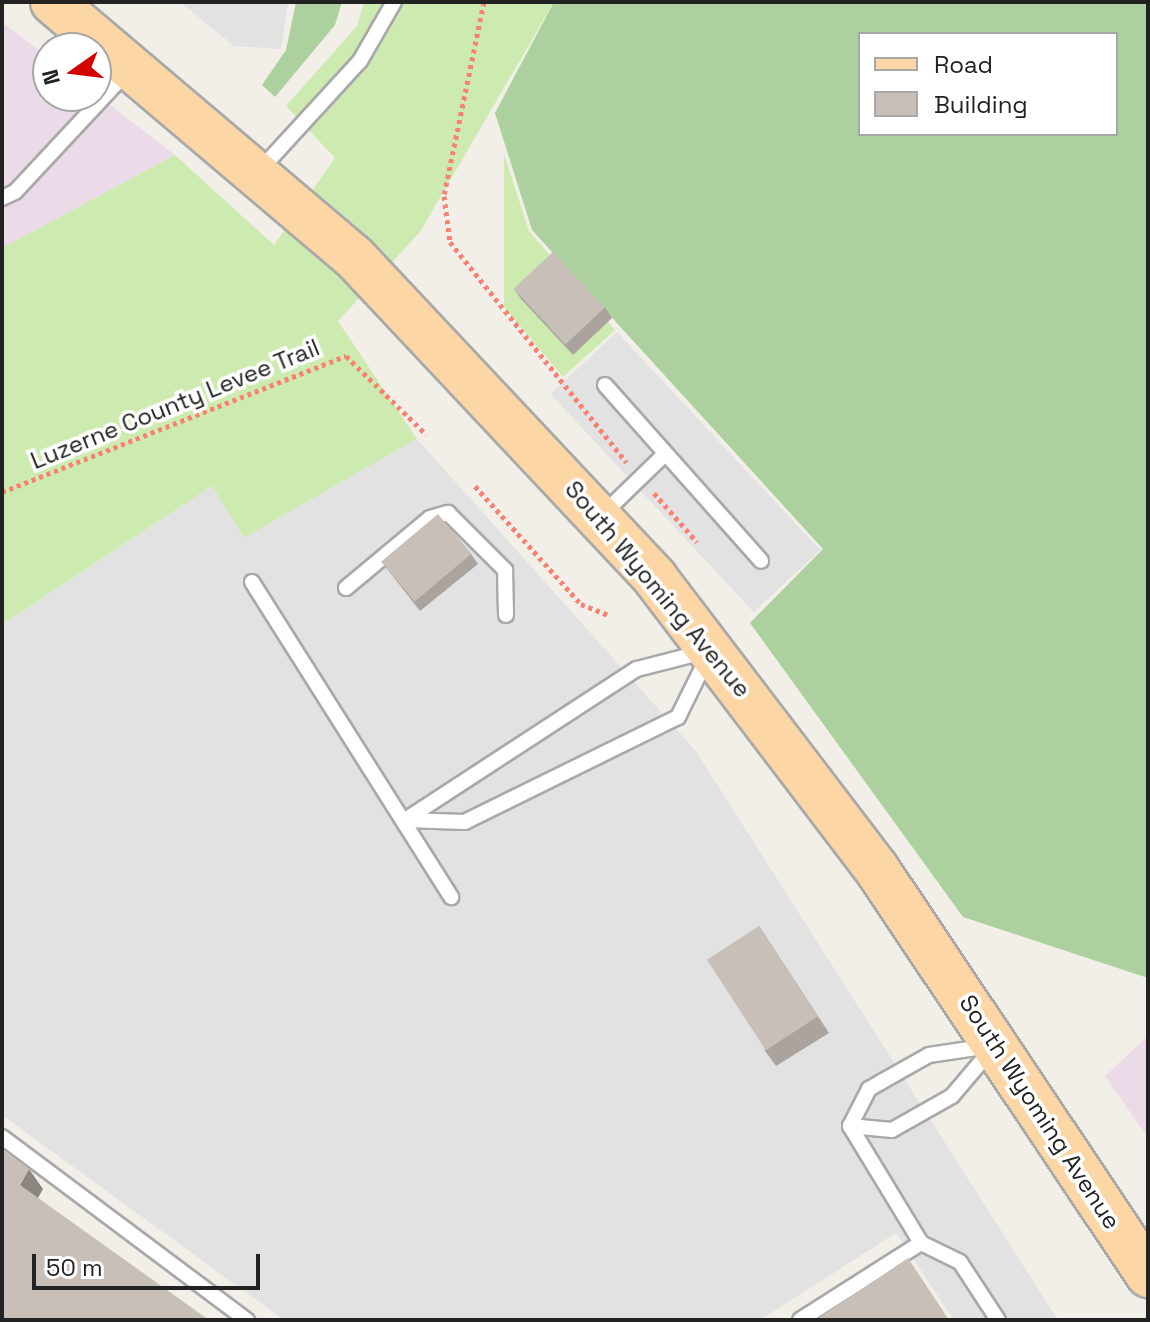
<!DOCTYPE html>
<html>
<head>
<meta charset="utf-8">
<style>
  body { margin:0 }
  #map { position:relative; width:1150px; height:1322px; overflow:hidden; background:#f2efe9; font-family:"Space Grotesk",sans-serif }
  div>[style] { position:absolute }
  .industrial>* { inset:0; background:#ebdbe8 }
  .grass>* { inset:0; background:#cdebb0 }
  .forest>* { inset:0; background:#add19e }
  .parking>* { inset:0; background:#e2e2e2; transform-origin:0 0 }
  .path>* { height:5px; margin-top:-2.5px; transform-origin:0; background:repeating-linear-gradient(90deg,#fa8072 0 4px,transparent 0 8px) }
  .roads { filter:drop-shadow(2px 0 #a9a9a9) drop-shadow(-2px 0 #a9a9a9) drop-shadow(0 2px #a9a9a9) drop-shadow(0 -2px #a9a9a9) }
  .service>* { height:14px; margin:-7px; padding:0 7px; transform-origin:7px; border-radius:7px; background:#fff }
  .primary>* { height:44px; margin:-22px; padding:0 22px; transform-origin:22px; border-radius:22px; background:#fcd6a4 }
  .wall>* { inset:0; background:#aba49e }
  .shaded-wall>* { inset:0; background:#8b8681 }
  .building>* { inset:0; background:#c7bfb8; transform-origin:0 0 }
  span { translate:-50% -50%; white-space:nowrap; text-align:center; line-height:1.15; -webkit-text-stroke:7px #fff; paint-order:stroke }
  .street-label { font-size:24px; color:#222 }
  .frame { position:absolute; inset:0; border:4px solid #222; pointer-events:none }
  .legend { position:absolute; left:858px; top:32px; width:260px; height:104px; box-sizing:border-box; background:#fff; border:2px solid #a7a7a7; margin:0; padding:10px 14px; list-style:none; font-size:24px; color:#222 }
  .legend li { display:flex; align-items:center; gap:16px; height:40px }
  .legend b { width:40px; border:2px solid #a7a7a7 }
  .north { position:absolute; left:32px; top:32px; width:80px; height:80px; box-sizing:border-box; background:#fff; border:2px solid #a7a7a7; border-radius:50%; rotate:256deg; font-size:22px; font-weight:700; line-height:32px; text-align:center; color:#222 }
  .north::after { content:''; display:block; margin:auto; width:28px; height:36px; background:#d40000; clip-path:polygon(50% 0,100% 100%,50% 72%,0 100%) }
  .scale { position:absolute; left:32px; top:1254px; width:228px; height:36px; box-sizing:border-box; border:4px solid #222; border-top:0; padding-left:10px; font-size:24px; line-height:28px; white-space:nowrap; color:#222; -webkit-text-stroke:6px #fff; paint-order:stroke }
</style>
</head>
<body>
<div id="map">
  <div class="industrial">
    <div style="clip-path:polygon(2px 22px,48px 57px,48px 96px,96px 94px,175px 155px,2px 248px)"></div>
    <div style="clip-path:polygon(1148px 1036px,1148px 1138px,1105px 1076px)"></div>
  </div>
  <div class="grass">
    <div style="clip-path:polygon(364px 2px,554px 2px,420px 232px,338px 321px,417px 439px,244px 538px,212px 486px,2px 625px,2px 248px,175px 155px,274px 245px,335px 158px,286px 106px,357px 26px)"></div>
    <div style="clip-path:polygon(504px 154px,529px 231px,615px 330px,563px 377px,504px 307px)"></div>
  </div>
  <div class="forest">
    <div style="clip-path:polygon(296px 2px,342px 2px,335px 25px,275px 97px,262px 85px,286px 50px)"></div>
    <div style="clip-path:polygon(evenodd,554px 2px,1148px 2px,1148px 978px,963px 917px,750px 623px,823px 549px,532px 230px,495px 113px,554px 2px,860px 34px,1116px 34px,1116px 134px,860px 134px,860px 34px)"></div>
  </div>
  <div class="parking">
    <div style="clip-path:polygon(180px 2px,288px 2px,281px 49px,234px 46px)"></div>
    <div style="left:617px;top:332px;width:298px;height:91px;rotate:47deg"></div>
    <div style="clip-path:polygon(417px 439px,695px 750px,1058px 1320px,954px 1320px,896px 1233px,760px 1320px,284px 1320px,2px 1115px,2px 625px,212px 486px,244px 538px)"></div>
  </div>
  <div class="path">
    <div style="left:484px;top:2px;width:198px;rotate:101.7deg"></div>
    <div style="left:444px;top:196px;width:46px;rotate:82.6deg"></div>
    <div style="left:450px;top:242px;width:282px;rotate:51.3deg"></div>
    <div style="left:475px;top:486px;width:159px;rotate:48.1deg"></div>
    <div style="left:581px;top:604px;width:29px;rotate:22deg"></div>
    <div style="left:2px;top:492px;width:370px;rotate:-21.6deg"></div>
    <div style="left:346px;top:356px;width:112px;rotate:44.3deg"></div>
    <div style="left:654px;top:493px;width:65px;rotate:48.7deg"></div>
  </div>
  <div class="roads">
    <div class="service">
      <div style="left:260px;top:170px;width:148px;rotate:-47.5deg"></div>
      <div style="left:360px;top:61px;width:68px;rotate:-60deg"></div>
      <div style="left:2px;top:198px;width:14px;rotate:-25deg"></div>
      <div style="left:15px;top:192px;width:164px;rotate:-47deg"></div>
      <div style="left:605px;top:385px;width:235px;rotate:48.4deg"></div>
      <div style="left:601px;top:516px;width:89px;rotate:-44.1deg"></div>
      <div style="left:252px;top:582px;width:373px;rotate:57.7deg"></div>
      <div style="left:346px;top:588px;width:109px;rotate:-39.8deg"></div>
      <div style="left:430px;top:518px;width:19px;rotate:-16deg"></div>
      <div style="left:448px;top:513px;width:81px;rotate:45deg"></div>
      <div style="left:505px;top:570px;width:45px;rotate:88.7deg"></div>
      <div style="left:711px;top:650px;width:75px;rotate:116.2deg"></div>
      <div style="left:678px;top:717px;width:237px;rotate:153.8deg"></div>
      <div style="left:465px;top:822px;width:60px;rotate:-178.1deg"></div>
      <div style="left:405px;top:820px;width:277px;rotate:-33.1deg"></div>
      <div style="left:637px;top:669px;width:76px;rotate:-14.4deg"></div>
      <div style="left:850px;top:1126px;width:137px;rotate:58.7deg"></div>
      <div style="left:921px;top:1243px;width:43px;rotate:26deg"></div>
      <div style="left:960px;top:1262px;width:69px;rotate:56.8deg"></div>
      <div style="left:850px;top:1126px;width:42px;rotate:5.4deg"></div>
      <div style="left:892px;top:1130px;width:69px;rotate:-29.5deg"></div>
      <div style="left:952px;top:1096px;width:60px;rotate:-49.7deg"></div>
      <div style="left:850px;top:1126px;width:42px;rotate:-62.8deg"></div>
      <div style="left:869px;top:1089px;width:14px;rotate:-30deg"></div>
      <div style="left:881px;top:1082px;width:55px;rotate:-29.4deg"></div>
      <div style="left:929px;top:1055px;width:61px;rotate:-8.5deg"></div>
      <div style="left:2px;top:1137px;width:306px;rotate:36.8deg"></div>
      <div style="left:800px;top:1320px;width:143px;rotate:-32.5deg"></div>
    </div>
    <div class="primary">
      <div style="left:53px;top:2px;width:394px;rotate:40.3deg"></div>
      <div style="left:354px;top:257px;width:440px;rotate:46.8deg"></div>
      <div style="left:655px;top:578px;width:365px;rotate:52.7deg"></div>
      <div style="left:876px;top:868px;width:490px;rotate:56.2deg"></div>
    </div>
  </div>
  <div class="wall">
    <div style="clip-path:polygon(514px 289px,605px 307px,612px 318px,573px 355px,521px 299px)"></div>
    <div style="clip-path:polygon(471px 554px,478px 564px,420px 611px,381px 561px)"></div>
    <div style="clip-path:polygon(759px 926px,829px 1033px,776px 1066px,765px 1051px)"></div>
  </div>
  <div class="shaded-wall">
    <div style="clip-path:polygon(29px 1169px,43px 1189px,34px 1205px,20px 1185px)"></div>
  </div>
  <div class="building">
    <div style="left:553px;top:252px;width:76px;height:54px;rotate:47deg"></div>
    <div style="left:438px;top:514px;width:52px;height:74px;rotate:50deg"></div>
    <div style="left:759px;top:926px;width:108px;height:62px;rotate:57deg"></div>
    <div style="clip-path:polygon(2px 1150px,29px 1169px,20px 1185px,209px 1320px,2px 1320px)"></div>
    <div style="clip-path:polygon(908px 1258px,949px 1320px,816px 1320px)"></div>
  </div>
  <div class="street-label">
    <span style="left:175px;top:404px;rotate:-22deg">Luzerne County Levee Trail</span>
    <span style="left:658px;top:589px;rotate:50deg">South Wyoming Avenue</span>
    <span style="left:1040px;top:1112px;rotate:57deg">South Wyoming Avenue</span>
  </div>
  <div class="frame"></div>
  <ul class="legend">
  <li><b style="height:10px;background:#fcd6a4"></b>Road</li>
  <li><b style="height:22px;background:#c7bfb8"></b>Building</li>
  </ul>
  <div class="north">N</div>
  <div class="scale">50 m</div>
</div>
</body>
</html>
